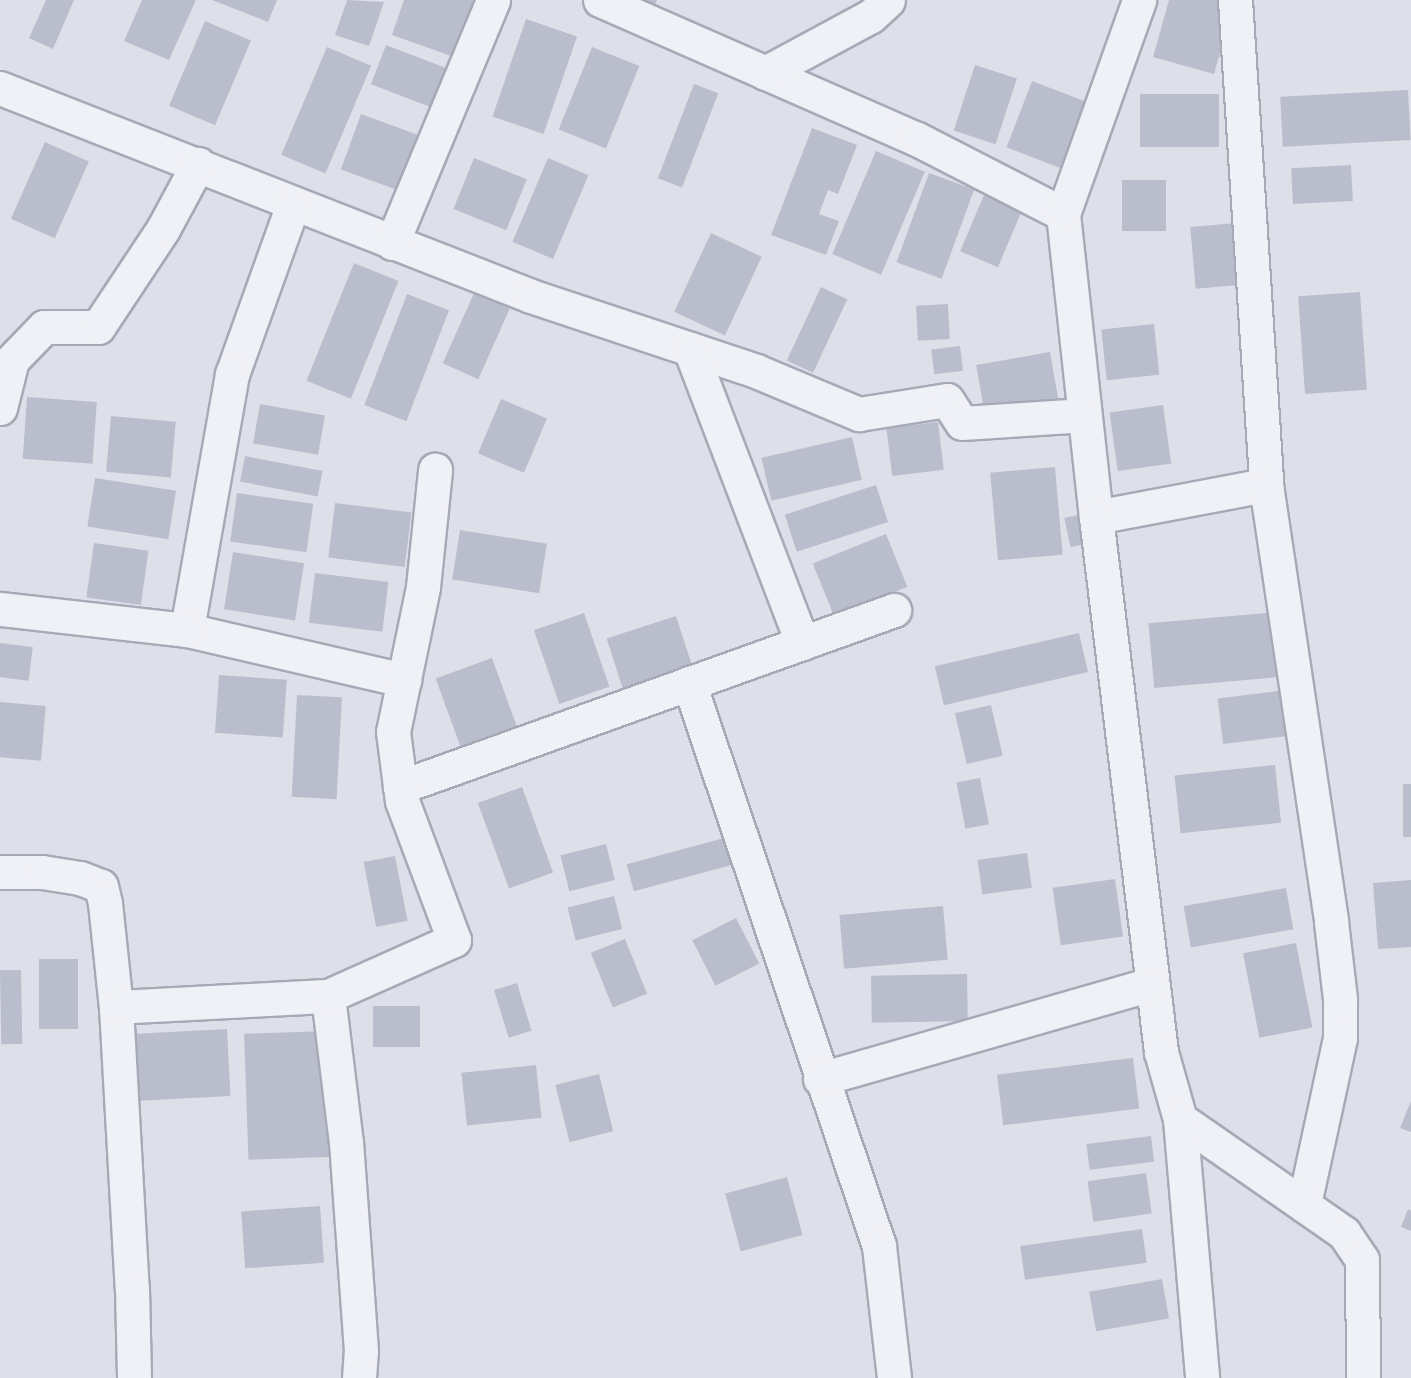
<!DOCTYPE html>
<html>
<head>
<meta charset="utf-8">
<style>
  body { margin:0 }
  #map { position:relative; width:1411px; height:1378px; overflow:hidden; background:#dde0e9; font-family:"Archivo Narrow",sans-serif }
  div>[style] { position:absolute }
  .building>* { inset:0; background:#babecc; transform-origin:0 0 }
  .roads { filter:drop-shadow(2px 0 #a6aab7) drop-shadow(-2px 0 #a6aab7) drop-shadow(0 2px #a6aab7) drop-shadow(0 -2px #a6aab7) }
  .minor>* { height:33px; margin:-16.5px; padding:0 16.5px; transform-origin:16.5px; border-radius:16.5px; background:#f0f1f6 }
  span { translate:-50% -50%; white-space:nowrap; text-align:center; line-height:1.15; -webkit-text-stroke:4.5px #eceff6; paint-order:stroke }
</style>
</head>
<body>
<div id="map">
  <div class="building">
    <div style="clip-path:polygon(46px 0,74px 0,53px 49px,29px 38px)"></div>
    <div style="clip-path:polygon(142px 0,196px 0,169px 60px,124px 41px)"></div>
    <div style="clip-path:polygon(212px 0,277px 0,268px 22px)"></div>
    <div style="clip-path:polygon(347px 0,384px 2px,369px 46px,335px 35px)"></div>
    <div style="clip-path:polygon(404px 0,473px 0,454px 57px,392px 35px)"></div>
    <div style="clip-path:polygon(636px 0,657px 0,654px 7px)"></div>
    <div style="clip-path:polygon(1169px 0,1235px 0,1214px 74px,1153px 57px)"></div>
    <div style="left:526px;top:19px;width:54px;height:103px;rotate:19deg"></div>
    <div style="left:205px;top:21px;width:50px;height:92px;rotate:23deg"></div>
    <div style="left:386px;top:45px;width:70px;height:42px;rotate:21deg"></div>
    <div style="left:327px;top:47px;width:48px;height:117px;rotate:23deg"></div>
    <div style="left:592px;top:47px;width:51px;height:89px;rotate:22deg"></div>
    <div style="left:975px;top:65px;width:44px;height:69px;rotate:18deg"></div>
    <div style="left:1032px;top:81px;width:61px;height:71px;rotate:21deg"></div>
    <div style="left:694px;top:84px;width:26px;height:101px;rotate:21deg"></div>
    <div style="left:1408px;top:90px;width:50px;height:128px;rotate:87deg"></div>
    <div style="left:1140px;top:94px;width:79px;height:53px"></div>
    <div style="left:361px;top:114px;width:64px;height:59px;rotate:20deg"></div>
    <div style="clip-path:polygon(812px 128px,857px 145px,838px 194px,828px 190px,819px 214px,839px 221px,826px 255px,771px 235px)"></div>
    <div style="left:45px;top:142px;width:48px;height:84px;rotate:24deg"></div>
    <div style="left:876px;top:151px;width:53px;height:112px;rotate:23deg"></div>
    <div style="left:474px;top:158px;width:57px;height:55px;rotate:22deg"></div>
    <div style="left:548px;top:158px;width:44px;height:91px;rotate:23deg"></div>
    <div style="left:1351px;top:165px;width:36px;height:60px;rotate:87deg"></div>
    <div style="left:929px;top:173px;width:48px;height:95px;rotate:20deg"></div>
    <div style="left:1122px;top:180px;width:44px;height:51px"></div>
    <div style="left:984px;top:195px;width:41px;height:61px;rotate:23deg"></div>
    <div style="left:1248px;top:222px;width:62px;height:58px;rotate:85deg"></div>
    <div style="left:711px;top:233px;width:56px;height:87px;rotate:25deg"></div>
    <div style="left:354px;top:263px;width:48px;height:127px;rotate:22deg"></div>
    <div style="left:821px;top:287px;width:29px;height:81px;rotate:25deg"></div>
    <div style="left:1360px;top:292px;width:98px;height:62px;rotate:86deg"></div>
    <div style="left:474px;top:293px;width:39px;height:77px;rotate:24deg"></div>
    <div style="left:407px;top:294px;width:45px;height:119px;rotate:21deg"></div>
    <div style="left:948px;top:304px;width:35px;height:32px;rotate:87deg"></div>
    <div style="left:1154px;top:324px;width:51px;height:53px;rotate:84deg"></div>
    <div style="left:960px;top:346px;width:25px;height:29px;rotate:83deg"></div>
    <div style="left:1050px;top:352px;width:52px;height:75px;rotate:80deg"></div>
    <div style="left:27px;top:397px;width:70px;height:62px;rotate:4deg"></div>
    <div style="left:501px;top:399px;width:50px;height:59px;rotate:23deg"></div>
    <div style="left:260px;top:404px;width:66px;height:40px;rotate:10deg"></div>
    <div style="left:1163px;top:405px;width:59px;height:54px;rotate:82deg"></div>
    <div style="left:111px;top:416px;width:65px;height:56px;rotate:5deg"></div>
    <div style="left:938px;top:422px;width:48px;height:52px;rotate:83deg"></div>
    <div style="left:852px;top:437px;width:44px;height:93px;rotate:77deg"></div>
    <div style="left:245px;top:456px;width:79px;height:26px;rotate:11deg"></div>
    <div style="left:1055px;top:467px;width:88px;height:65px;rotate:85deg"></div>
    <div style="left:95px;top:478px;width:82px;height:49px;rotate:9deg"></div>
    <div style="left:876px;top:485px;width:39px;height:96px;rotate:72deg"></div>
    <div style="left:237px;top:493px;width:77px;height:49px;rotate:8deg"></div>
    <div style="left:335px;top:503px;width:77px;height:55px;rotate:7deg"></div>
    <div style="left:1078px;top:515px;width:30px;height:14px;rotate:78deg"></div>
    <div style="left:460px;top:530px;width:88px;height:50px;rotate:9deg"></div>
    <div style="left:886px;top:534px;width:57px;height:79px;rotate:68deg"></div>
    <div style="left:94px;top:543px;width:55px;height:55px;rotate:8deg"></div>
    <div style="left:233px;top:552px;width:72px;height:58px;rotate:9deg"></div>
    <div style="left:315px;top:573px;width:74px;height:50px;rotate:7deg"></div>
    <div style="left:1277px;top:612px;width:65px;height:129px;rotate:85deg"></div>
    <div style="left:584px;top:613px;width:78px;height:53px;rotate:71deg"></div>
    <div style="left:676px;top:616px;width:58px;height:73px;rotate:72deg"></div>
    <div style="left:1079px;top:633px;width:40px;height:148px;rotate:77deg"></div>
    <div style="left:0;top:643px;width:33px;height:34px;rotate:7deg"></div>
    <div style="left:492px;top:658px;width:78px;height:60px;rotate:70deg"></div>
    <div style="left:219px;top:675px;width:68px;height:58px;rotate:4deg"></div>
    <div style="left:1294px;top:689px;width:46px;height:77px;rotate:83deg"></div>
    <div style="left:297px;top:695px;width:45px;height:102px;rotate:3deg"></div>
    <div style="left:0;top:702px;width:46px;height:55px;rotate:5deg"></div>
    <div style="left:991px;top:705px;width:52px;height:37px;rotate:77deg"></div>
    <div style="left:1275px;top:765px;width:58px;height:101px;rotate:84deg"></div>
    <div style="left:980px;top:778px;width:47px;height:24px;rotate:79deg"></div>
    <div style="left:1403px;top:784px;width:8px;height:53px"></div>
    <div style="left:522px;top:787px;width:91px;height:47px;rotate:70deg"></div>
    <div style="left:728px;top:837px;width:28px;height:105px;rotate:75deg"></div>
    <div style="left:606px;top:844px;width:37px;height:47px;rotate:76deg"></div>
    <div style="left:1027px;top:853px;width:35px;height:50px;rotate:82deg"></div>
    <div style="left:395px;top:856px;width:66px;height:32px;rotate:79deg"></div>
    <div style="left:1115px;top:879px;width:58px;height:63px;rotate:82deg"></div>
    <div style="clip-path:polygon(1411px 880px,1411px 947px,1378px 949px,1373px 883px)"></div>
    <div style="left:1286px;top:888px;width:42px;height:104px;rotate:80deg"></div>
    <div style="left:614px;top:896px;width:34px;height:48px;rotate:76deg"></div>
    <div style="left:943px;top:906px;width:54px;height:104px;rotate:85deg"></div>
    <div style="left:736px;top:918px;width:51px;height:49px;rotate:63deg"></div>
    <div style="left:625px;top:939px;width:59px;height:37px;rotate:68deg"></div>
    <div style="left:1296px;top:943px;width:86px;height:54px;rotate:79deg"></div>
    <div style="left:39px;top:959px;width:39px;height:70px"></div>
    <div style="left:21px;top:970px;width:74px;height:21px;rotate:89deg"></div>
    <div style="left:967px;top:974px;width:47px;height:96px;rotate:89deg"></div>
    <div style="left:517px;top:983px;width:50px;height:24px;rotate:73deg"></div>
    <div style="left:373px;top:1006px;width:47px;height:41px"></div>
    <div style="left:227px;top:1029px;width:67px;height:91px;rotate:87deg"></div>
    <div style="left:326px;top:1031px;width:126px;height:82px;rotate:88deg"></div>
    <div style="left:1133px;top:1058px;width:51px;height:137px;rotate:83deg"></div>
    <div style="left:536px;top:1065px;width:53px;height:75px;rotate:84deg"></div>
    <div style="left:599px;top:1074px;width:59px;height:45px;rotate:76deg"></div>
    <div style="clip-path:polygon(1411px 1101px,1411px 1132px,1400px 1128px)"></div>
    <div style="left:1151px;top:1136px;width:26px;height:65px;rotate:83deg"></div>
    <div style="left:1146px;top:1173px;width:41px;height:59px;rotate:82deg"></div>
    <div style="left:787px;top:1177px;width:60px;height:64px;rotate:75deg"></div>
    <div style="left:320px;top:1206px;width:57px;height:79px;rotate:86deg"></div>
    <div style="clip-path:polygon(1408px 1209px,1411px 1211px,1411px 1231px,1401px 1227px)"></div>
    <div style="left:1142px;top:1229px;width:34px;height:123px;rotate:82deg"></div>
    <div style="left:1162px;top:1279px;width:40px;height:74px;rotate:80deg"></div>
  </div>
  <div class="roads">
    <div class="minor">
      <div style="left:600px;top:0;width:346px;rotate:23.7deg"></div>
      <div style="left:917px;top:139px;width:164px;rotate:27.2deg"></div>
      <div style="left:1063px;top:214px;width:305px;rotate:83.8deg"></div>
      <div style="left:1096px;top:517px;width:173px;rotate:-10.7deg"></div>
      <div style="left:1235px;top:0;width:486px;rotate:86.3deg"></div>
      <div style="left:1266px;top:485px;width:442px;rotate:81.5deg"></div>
      <div style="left:1331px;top:922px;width:78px;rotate:83.3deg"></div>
      <div style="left:1340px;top:999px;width:39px;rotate:90deg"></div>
      <div style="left:1340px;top:1038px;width:171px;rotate:102.2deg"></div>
      <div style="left:765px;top:73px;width:120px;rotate:-28.3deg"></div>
      <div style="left:871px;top:16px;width:23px;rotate:-43deg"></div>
      <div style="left:0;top:88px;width:570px;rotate:21.39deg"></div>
      <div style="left:531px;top:296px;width:237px;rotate:18.4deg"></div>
      <div style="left:756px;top:371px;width:112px;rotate:22.7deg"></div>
      <div style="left:859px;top:414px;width:89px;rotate:-9deg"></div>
      <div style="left:947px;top:400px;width:27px;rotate:57deg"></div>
      <div style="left:962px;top:423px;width:123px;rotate:-3.7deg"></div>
      <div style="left:293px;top:204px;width:181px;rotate:109.7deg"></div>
      <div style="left:232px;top:374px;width:260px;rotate:100deg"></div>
      <div style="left:187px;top:630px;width:223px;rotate:13deg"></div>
      <div style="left:1063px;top:214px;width:227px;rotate:-70.4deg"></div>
      <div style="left:392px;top:243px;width:263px;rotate:-67.4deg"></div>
      <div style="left:690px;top:349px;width:315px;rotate:69.1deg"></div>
      <div style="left:0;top:408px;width:49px;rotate:-76deg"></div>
      <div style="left:12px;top:360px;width:46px;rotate:-45.9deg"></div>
      <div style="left:44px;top:327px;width:54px"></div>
      <div style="left:98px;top:327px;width:118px;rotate:-56.4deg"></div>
      <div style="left:163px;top:229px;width:74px;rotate:-61.7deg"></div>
      <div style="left:1096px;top:517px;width:539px;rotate:83.07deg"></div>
      <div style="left:1161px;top:1052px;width:70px;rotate:74.2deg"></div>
      <div style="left:1180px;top:1119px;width:200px;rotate:34.8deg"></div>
      <div style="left:1344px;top:1233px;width:32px;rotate:56deg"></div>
      <div style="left:1362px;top:1260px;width:118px;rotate:89.5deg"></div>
      <div style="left:0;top:609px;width:188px;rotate:6.4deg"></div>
      <div style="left:689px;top:683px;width:594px;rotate:71.35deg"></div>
      <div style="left:879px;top:1246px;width:133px;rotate:83.5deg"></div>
      <div style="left:400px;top:787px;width:525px;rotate:-19.71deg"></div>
      <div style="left:0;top:872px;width:42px"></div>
      <div style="left:42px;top:872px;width:38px;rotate:9deg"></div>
      <div style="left:80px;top:878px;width:22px;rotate:21deg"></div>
      <div style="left:101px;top:886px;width:17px;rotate:77deg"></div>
      <div style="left:105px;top:903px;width:105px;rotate:84deg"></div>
      <div style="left:116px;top:1007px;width:282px;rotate:86.8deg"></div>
      <div style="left:132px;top:1289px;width:89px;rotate:88.7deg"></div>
      <div style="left:116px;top:1007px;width:212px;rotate:-3deg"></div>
      <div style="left:820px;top:1079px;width:345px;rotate:-16deg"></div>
      <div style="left:1180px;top:1119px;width:260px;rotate:85.1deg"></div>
      <div style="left:359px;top:1378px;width:27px;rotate:-86deg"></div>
      <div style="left:361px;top:1351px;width:209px;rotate:-94.1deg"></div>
      <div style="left:346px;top:1143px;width:148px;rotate:-97deg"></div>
      <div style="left:328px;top:996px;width:138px;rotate:-24deg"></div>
      <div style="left:454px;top:940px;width:148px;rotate:-110.5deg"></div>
      <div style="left:402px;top:801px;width:70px;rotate:-97.4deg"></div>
      <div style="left:393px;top:732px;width:148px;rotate:-78.3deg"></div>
      <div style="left:423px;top:587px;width:118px;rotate:-84.1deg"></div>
    </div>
  </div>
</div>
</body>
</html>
